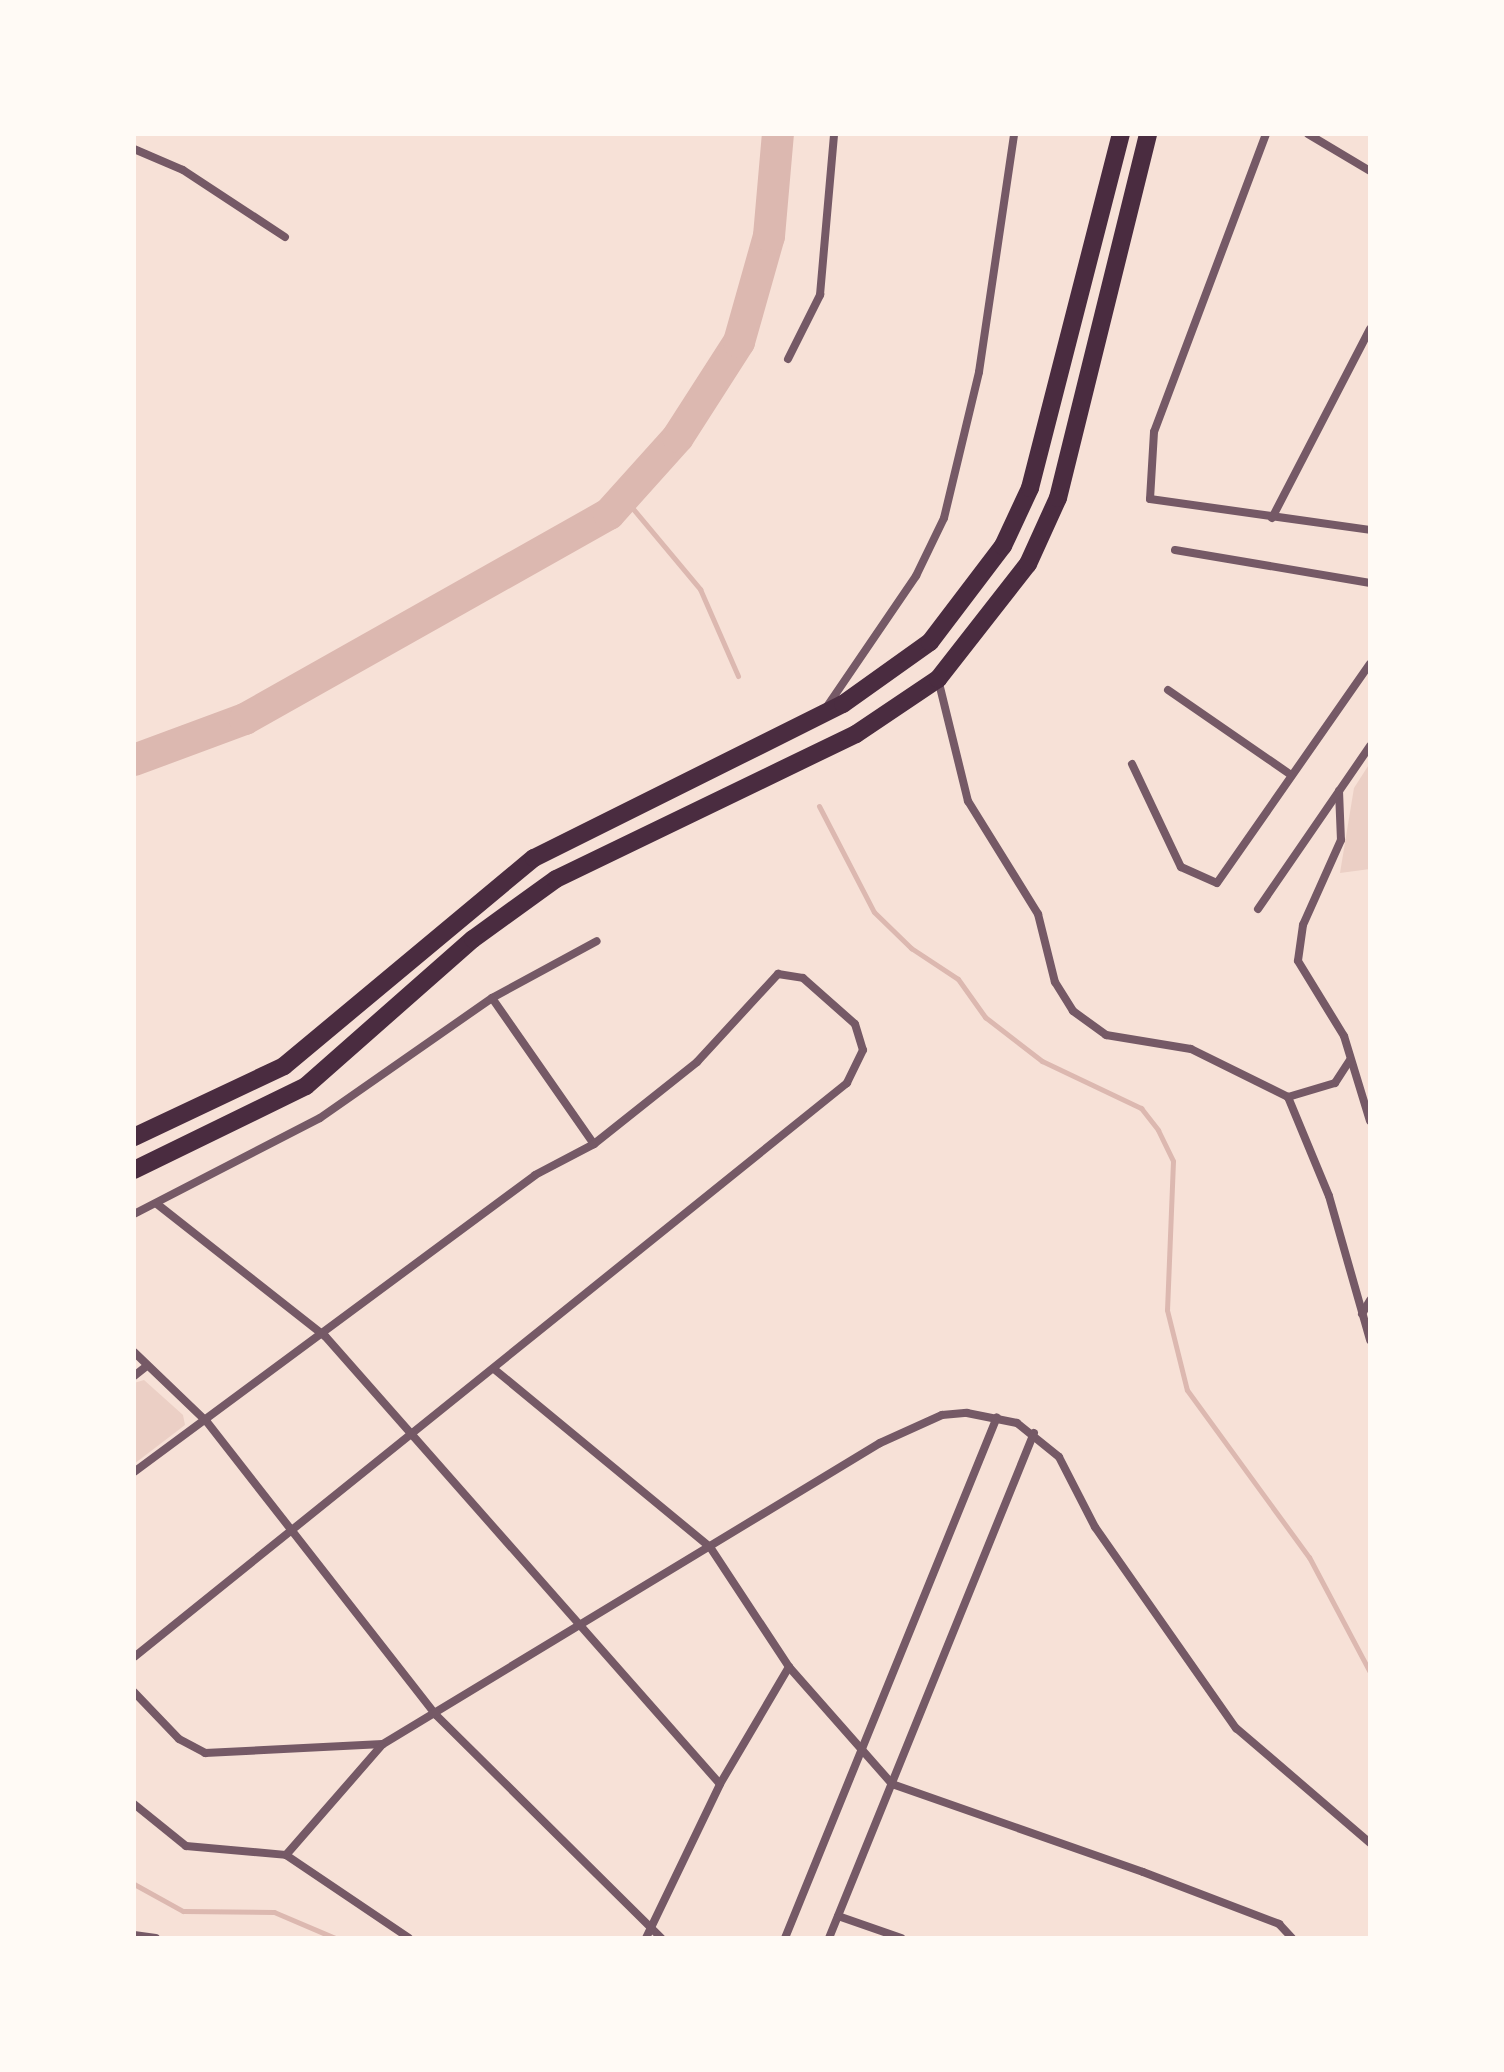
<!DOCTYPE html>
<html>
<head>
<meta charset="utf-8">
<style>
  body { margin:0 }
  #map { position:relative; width:1504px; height:2072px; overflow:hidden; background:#f7e1d7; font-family:"PT Sans",sans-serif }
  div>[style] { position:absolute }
  .green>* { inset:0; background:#ebcfc5 }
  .stream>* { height:5px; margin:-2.5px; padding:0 2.5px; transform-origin:2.5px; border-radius:2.5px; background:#dcb8b0 }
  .river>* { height:32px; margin:-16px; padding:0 16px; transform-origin:16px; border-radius:16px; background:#dcb8b0 }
  .minor>* { height:8px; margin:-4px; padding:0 4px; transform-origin:4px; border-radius:4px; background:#755966 }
  .trunk>* { height:18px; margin:-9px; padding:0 9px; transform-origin:9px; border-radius:9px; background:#4a2c40 }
  span { translate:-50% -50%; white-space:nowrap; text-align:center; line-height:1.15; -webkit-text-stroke:6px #fffaf5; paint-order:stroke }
  .frame { position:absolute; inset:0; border:136px solid #fffaf5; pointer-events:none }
</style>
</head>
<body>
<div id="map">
  <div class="green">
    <div style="clip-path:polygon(1370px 763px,1370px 869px,1340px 873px,1354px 788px)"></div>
    <div style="clip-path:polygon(144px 1380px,183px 1415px,185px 1425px,134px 1464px,134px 1383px)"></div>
  </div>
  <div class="stream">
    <div style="left:624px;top:498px;width:119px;rotate:50.1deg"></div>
    <div style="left:700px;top:589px;width:95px;rotate:66.4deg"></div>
    <div style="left:819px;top:806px;width:119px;rotate:62.6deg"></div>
    <div style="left:874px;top:912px;width:52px;rotate:44.2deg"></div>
    <div style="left:911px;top:948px;width:56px;rotate:33.4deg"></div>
    <div style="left:958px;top:979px;width:47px;rotate:54.6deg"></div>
    <div style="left:985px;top:1017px;width:72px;rotate:37.7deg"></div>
    <div style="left:1042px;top:1061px;width:110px;rotate:25.4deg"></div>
    <div style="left:1141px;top:1108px;width:28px;rotate:52deg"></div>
    <div style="left:1158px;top:1130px;width:34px;rotate:64deg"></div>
    <div style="left:1173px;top:1161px;width:149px;rotate:92.3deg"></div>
    <div style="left:1167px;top:1310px;width:82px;rotate:76deg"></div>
    <div style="left:1187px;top:1390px;width:207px;rotate:53.9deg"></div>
    <div style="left:1309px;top:1557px;width:130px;rotate:62.1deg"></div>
    <div style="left:134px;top:1884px;width:56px;rotate:28.9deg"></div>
    <div style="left:183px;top:1911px;width:91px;rotate:0.6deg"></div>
    <div style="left:274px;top:1912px;width:66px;rotate:23.1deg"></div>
  </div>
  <div class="river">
    <div style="left:134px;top:760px;width:118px;rotate:-20.3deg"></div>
    <div style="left:245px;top:719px;width:418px;rotate:-29.4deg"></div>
    <div style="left:609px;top:514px;width:103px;rotate:-48.1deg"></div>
    <div style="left:678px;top:437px;width:113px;rotate:-57.3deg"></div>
    <div style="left:739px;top:342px;width:110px;rotate:-74.2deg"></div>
    <div style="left:769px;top:236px;width:102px;rotate:-85deg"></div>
  </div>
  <div class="minor">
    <div style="left:1266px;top:134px;width:318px;rotate:110.6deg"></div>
    <div style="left:1154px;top:432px;width:67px;rotate:93.4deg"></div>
    <div style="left:1150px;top:499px;width:222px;rotate:8deg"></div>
    <div style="left:1308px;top:134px;width:72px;rotate:30.8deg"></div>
    <div style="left:134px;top:149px;width:53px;rotate:23.2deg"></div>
    <div style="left:183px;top:170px;width:122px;rotate:33.3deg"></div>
    <div style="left:788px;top:359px;width:72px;rotate:-63.4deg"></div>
    <div style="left:820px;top:295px;width:162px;rotate:-85deg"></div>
    <div style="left:1272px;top:518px;width:213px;rotate:-62.6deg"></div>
    <div style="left:1175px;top:550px;width:198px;rotate:9.6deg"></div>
    <div style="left:938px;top:679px;width:126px;rotate:76.2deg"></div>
    <div style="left:968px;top:801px;width:133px;rotate:58.2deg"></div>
    <div style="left:1038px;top:914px;width:70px;rotate:76deg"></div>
    <div style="left:1055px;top:982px;width:34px;rotate:58deg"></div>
    <div style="left:1073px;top:1011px;width:41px;rotate:36deg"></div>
    <div style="left:1106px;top:1035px;width:86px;rotate:9.4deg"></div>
    <div style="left:1191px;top:1049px;width:108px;rotate:26.3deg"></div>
    <div style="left:1288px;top:1097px;width:107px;rotate:67.5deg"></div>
    <div style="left:1329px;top:1196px;width:150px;rotate:74.1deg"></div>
    <div style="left:1168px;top:690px;width:150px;rotate:34.6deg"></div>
    <div style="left:826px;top:708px;width:160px;rotate:-55.7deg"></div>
    <div style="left:916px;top:576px;width:64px;rotate:-64.2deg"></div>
    <div style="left:944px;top:518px;width:150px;rotate:-76.5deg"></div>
    <div style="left:979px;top:372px;width:241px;rotate:-81.6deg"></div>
    <div style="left:1132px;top:764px;width:114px;rotate:64.6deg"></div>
    <div style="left:1181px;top:867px;width:39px;rotate:24deg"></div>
    <div style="left:1217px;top:883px;width:267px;rotate:-55.1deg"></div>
    <div style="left:1339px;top:791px;width:49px;rotate:87.7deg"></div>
    <div style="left:1341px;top:840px;width:93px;rotate:114.1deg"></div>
    <div style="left:1303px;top:925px;width:36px;rotate:98deg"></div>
    <div style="left:1298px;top:961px;width:88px;rotate:58.5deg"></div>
    <div style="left:1344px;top:1036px;width:89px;rotate:73deg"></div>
    <div style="left:1258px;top:909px;width:198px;rotate:-55.5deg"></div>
    <div style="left:492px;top:998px;width:178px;rotate:55.1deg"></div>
    <div style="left:1288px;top:1097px;width:49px;rotate:-16.6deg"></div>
    <div style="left:1335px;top:1083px;width:27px;rotate:-57deg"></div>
    <div style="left:157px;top:1204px;width:214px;rotate:38.2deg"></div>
    <div style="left:325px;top:1336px;width:597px;rotate:48.6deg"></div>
    <div style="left:134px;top:1214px;width:209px;rotate:-27.3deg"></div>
    <div style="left:320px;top:1118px;width:210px;rotate:-34.9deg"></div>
    <div style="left:492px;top:998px;width:119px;rotate:-28.5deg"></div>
    <div style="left:1362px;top:1314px;width:16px;rotate:-60deg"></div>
    <div style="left:134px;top:1352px;width:101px;rotate:43.8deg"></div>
    <div style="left:207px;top:1422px;width:372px;rotate:52deg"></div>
    <div style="left:436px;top:1715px;width:317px;rotate:44.7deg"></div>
    <div style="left:494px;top:1369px;width:280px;rotate:39.5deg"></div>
    <div style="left:710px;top:1547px;width:144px;rotate:56.6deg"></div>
    <div style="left:789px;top:1667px;width:156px;rotate:48.6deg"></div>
    <div style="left:892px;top:1784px;width:266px;rotate:19.3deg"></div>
    <div style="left:1143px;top:1872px;width:146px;rotate:20.9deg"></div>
    <div style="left:1279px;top:1924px;width:19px;rotate:47deg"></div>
    <div style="left:134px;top:1376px;width:16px;rotate:-38deg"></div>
    <div style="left:134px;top:1472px;width:499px;rotate:-36.5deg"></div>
    <div style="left:535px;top:1175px;width:67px;rotate:-27.7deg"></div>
    <div style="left:594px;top:1144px;width:132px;rotate:-38.5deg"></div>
    <div style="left:697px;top:1062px;width:120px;rotate:-47.4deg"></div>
    <div style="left:778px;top:974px;width:25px;rotate:9deg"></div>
    <div style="left:803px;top:978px;width:69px;rotate:41.5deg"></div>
    <div style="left:855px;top:1024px;width:27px;rotate:73deg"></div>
    <div style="left:863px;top:1050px;width:37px;rotate:116deg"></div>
    <div style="left:847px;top:1083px;width:915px;rotate:141.16deg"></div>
    <div style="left:134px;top:1692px;width:65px;rotate:46.2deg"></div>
    <div style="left:179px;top:1739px;width:30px;rotate:28deg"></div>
    <div style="left:205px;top:1753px;width:178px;rotate:-2.9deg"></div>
    <div style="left:134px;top:1804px;width:67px;rotate:38.9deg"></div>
    <div style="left:186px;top:1846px;width:100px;rotate:5.1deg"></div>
    <div style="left:286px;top:1855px;width:148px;rotate:34deg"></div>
    <div style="left:286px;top:1855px;width:147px;rotate:-48.9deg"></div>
    <div style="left:383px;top:1744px;width:581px;rotate:-31.2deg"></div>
    <div style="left:880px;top:1443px;width:68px;rotate:-24.3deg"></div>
    <div style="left:942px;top:1415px;width:25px;rotate:-5deg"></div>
    <div style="left:967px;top:1413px;width:51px;rotate:11.3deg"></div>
    <div style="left:1017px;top:1423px;width:54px;rotate:39deg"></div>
    <div style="left:1059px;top:1457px;width:79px;rotate:62.8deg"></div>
    <div style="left:1095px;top:1527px;width:246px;rotate:55deg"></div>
    <div style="left:1236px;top:1728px;width:177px;rotate:40.6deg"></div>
    <div style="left:838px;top:1916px;width:67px;rotate:19.2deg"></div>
    <div style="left:134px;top:1935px;width:22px;rotate:8deg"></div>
    <div style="left:646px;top:1938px;width:171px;rotate:-64.3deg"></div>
    <div style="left:720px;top:1784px;width:136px;rotate:-59.5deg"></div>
    <div style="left:785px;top:1938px;width:562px;rotate:-67.86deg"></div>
    <div style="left:829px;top:1938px;width:545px;rotate:-67.91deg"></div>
  </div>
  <div class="trunk">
    <div style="left:134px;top:1137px;width:166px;rotate:-25.3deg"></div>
    <div style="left:284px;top:1066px;width:325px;rotate:-39.8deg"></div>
    <div style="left:534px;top:858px;width:345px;rotate:-26.5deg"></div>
    <div style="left:843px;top:704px;width:107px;rotate:-35.5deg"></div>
    <div style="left:930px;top:642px;width:121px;rotate:-52.8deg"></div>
    <div style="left:1003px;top:546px;width:64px;rotate:-65deg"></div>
    <div style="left:1030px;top:488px;width:366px;rotate:-75.6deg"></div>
    <div style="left:134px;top:1170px;width:191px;rotate:-26deg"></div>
    <div style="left:306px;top:1086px;width:222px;rotate:-41.4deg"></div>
    <div style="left:473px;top:939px;width:102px;rotate:-35.9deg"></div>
    <div style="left:556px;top:879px;width:333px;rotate:-25.8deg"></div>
    <div style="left:856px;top:734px;width:99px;rotate:-33.9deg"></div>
    <div style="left:938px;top:679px;width:146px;rotate:-52deg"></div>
    <div style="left:1028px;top:564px;width:72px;rotate:-65.6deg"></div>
    <div style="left:1058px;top:498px;width:375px;rotate:-76.1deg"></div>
  </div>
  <div class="frame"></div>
</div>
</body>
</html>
